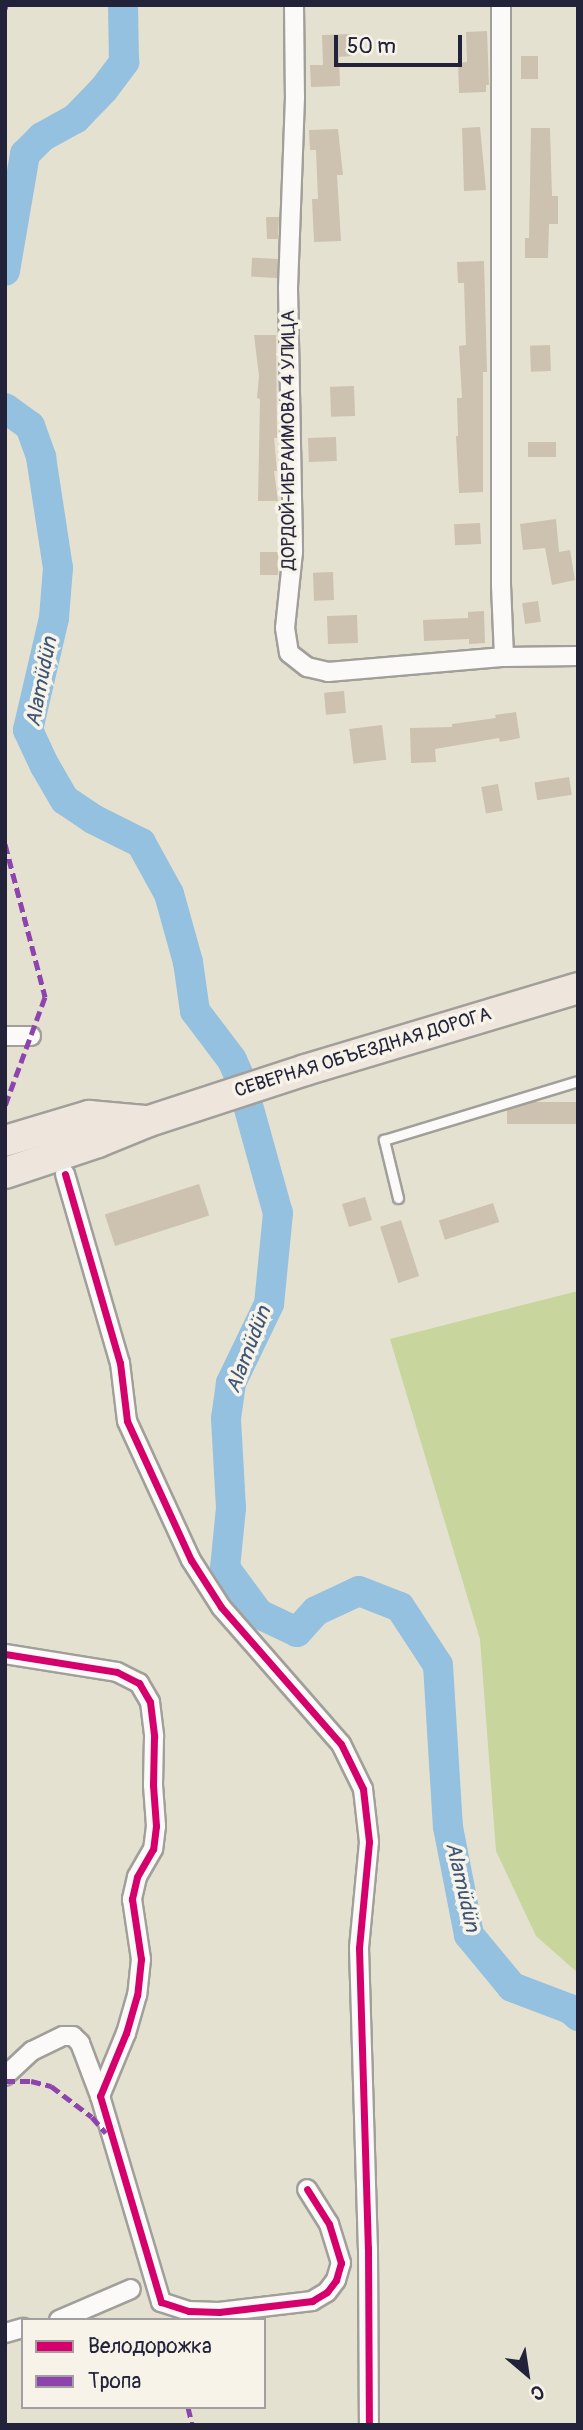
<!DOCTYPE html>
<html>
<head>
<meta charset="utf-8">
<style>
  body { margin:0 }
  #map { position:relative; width:583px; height:2430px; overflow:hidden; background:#e5e1d1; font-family:Pangolin,sans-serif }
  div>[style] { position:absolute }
  .green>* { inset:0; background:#c8d59d }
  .river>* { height:30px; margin:-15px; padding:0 15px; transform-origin:15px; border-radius:15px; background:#93c1df }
  .building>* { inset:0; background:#cdc1af; transform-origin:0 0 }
  .roads { filter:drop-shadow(2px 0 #a19f99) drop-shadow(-2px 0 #a19f99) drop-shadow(0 2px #a19f99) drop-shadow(0 -2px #a19f99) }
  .service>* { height:9px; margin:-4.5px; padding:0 4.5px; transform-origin:4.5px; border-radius:4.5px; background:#fbfaf8 }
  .minor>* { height:18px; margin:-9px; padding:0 9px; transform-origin:9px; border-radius:9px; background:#fbfaf8 }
  .trunk>* { height:30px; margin:-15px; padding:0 15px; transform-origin:15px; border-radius:15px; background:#eee5dd }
  .quiet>* { height:5px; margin-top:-2.5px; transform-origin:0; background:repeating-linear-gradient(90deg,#8e44ad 0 10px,transparent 0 15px) }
  .cycleway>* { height:7px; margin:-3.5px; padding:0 3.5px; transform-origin:3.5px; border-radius:3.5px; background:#d6006c }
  span { translate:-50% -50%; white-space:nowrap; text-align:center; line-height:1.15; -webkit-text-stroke:7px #f7f3e8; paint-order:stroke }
  .street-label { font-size:19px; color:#22223b }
  .water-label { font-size:21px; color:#3d5576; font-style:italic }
  .frame { position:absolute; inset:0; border:7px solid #22223b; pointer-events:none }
  .legend { position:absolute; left:21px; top:2318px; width:245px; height:91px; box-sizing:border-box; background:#f7f3e8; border:2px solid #a29fa3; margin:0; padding:9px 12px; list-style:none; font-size:21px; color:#22223b }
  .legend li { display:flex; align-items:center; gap:14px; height:35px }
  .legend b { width:35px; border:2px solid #a29fa3 }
  .north { position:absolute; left:492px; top:2339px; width:70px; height:70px; -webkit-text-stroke:5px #f7f3e8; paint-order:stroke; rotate:151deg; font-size:19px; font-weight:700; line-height:28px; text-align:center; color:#22223b }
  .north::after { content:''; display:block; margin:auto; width:24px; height:32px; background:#22223b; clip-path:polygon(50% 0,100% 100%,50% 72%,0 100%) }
  .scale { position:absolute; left:334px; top:35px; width:128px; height:32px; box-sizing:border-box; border:4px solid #22223b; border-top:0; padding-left:9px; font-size:21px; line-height:24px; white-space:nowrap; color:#22223b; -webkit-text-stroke:5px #f7f3e8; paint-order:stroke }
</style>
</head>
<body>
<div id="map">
  <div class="green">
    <div style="clip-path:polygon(578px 1291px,578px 1973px,536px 1936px,496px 1851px,480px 1639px,390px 1339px)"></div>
  </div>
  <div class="river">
    <div style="left:5px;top:271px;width:119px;rotate:-80.3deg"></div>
    <div style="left:25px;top:154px;width:24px;rotate:-45deg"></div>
    <div style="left:42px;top:137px;width:39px;rotate:-29deg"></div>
    <div style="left:76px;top:118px;width:40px;rotate:-46deg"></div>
    <div style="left:104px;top:89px;width:34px;rotate:-53deg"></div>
    <div style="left:124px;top:62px;width:57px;rotate:-91deg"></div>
    <div style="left:5px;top:408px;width:31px;rotate:36deg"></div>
    <div style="left:30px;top:426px;width:33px;rotate:70deg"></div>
    <div style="left:41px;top:457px;width:112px;rotate:81.3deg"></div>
    <div style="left:58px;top:568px;width:50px;rotate:94.6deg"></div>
    <div style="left:54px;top:618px;width:115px;rotate:103.1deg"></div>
    <div style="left:28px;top:730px;width:40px;rotate:65deg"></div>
    <div style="left:45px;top:766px;width:39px;rotate:60deg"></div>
    <div style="left:65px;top:800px;width:34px;rotate:34deg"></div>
    <div style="left:93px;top:819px;width:54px;rotate:26.6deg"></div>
    <div style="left:141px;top:843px;width:58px;rotate:61.2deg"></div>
    <div style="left:169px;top:894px;width:71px;rotate:74.4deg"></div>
    <div style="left:188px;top:962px;width:49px;rotate:81.9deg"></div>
    <div style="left:195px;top:1011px;width:61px;rotate:52.9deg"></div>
    <div style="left:232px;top:1060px;width:22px;rotate:66deg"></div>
    <div style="left:241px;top:1080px;width:138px;rotate:74.5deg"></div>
    <div style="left:278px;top:1213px;width:91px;rotate:95.6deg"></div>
    <div style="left:269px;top:1304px;width:88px;rotate:115.7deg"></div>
    <div style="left:231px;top:1383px;width:36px;rotate:98deg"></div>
    <div style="left:226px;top:1419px;width:89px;rotate:86.8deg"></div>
    <div style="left:231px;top:1508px;width:60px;rotate:95.7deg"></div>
    <div style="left:225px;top:1568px;width:57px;rotate:53.5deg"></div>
    <div style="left:259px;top:1614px;width:42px;rotate:25.3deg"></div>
    <div style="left:297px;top:1632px;width:28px;rotate:-48deg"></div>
    <div style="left:316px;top:1611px;width:47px;rotate:-24.9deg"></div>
    <div style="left:359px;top:1591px;width:44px;rotate:21.3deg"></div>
    <div style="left:400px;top:1607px;width:69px;rotate:56.8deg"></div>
    <div style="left:438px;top:1665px;width:162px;rotate:86.5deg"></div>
    <div style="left:448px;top:1827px;width:110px;rotate:79deg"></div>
    <div style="left:469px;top:1935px;width:67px;rotate:50.4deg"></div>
    <div style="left:512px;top:1987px;width:62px;rotate:20.8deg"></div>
    <div style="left:570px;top:2009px;width:11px;rotate:41deg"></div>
  </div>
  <div class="building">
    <div style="clip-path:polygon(487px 31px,489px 85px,486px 85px,486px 92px,459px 93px,458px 63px,467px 62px,466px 32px)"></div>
    <div style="clip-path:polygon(351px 34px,352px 56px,339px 57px,340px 86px,311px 87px,310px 65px,323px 65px,322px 35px)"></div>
    <div style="left:521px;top:56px;width:17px;height:23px"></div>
    <div style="clip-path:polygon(480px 127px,486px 190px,464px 191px,462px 128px)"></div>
    <div style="clip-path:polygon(531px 128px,550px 128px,552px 196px,558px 196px,558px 224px,549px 224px,548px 258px,525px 258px,525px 238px,529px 238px)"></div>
    <div style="clip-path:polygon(338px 129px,343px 175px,337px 175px,341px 241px,314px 242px,312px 199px,318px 199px,316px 150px,310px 150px,309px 130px)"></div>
    <div style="clip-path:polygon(266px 217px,279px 217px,278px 239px,267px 239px)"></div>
    <div style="left:278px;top:259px;width:19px;height:26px;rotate:93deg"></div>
    <div style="clip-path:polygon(484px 261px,487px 372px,483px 372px,483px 492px,459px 493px,456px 436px,458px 436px,457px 398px,462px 398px,459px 346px,466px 345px,464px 283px,458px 283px,457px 262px)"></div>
    <div style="clip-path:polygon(254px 335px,276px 335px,277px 438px,274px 438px,277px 471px,274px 471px,278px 501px,258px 501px,260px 399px,257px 398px,259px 376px)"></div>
    <div style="left:550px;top:345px;width:26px;height:20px;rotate:88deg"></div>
    <div style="left:354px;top:386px;width:30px;height:24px;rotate:88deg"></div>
    <div style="left:336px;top:437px;width:24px;height:28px;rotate:88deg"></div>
    <div style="left:556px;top:442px;width:15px;height:28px;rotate:90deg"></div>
    <div style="clip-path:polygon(556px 519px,559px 552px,570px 550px,575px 580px,552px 585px,545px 548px,523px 550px,520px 524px)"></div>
    <div style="left:480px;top:523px;width:21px;height:26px;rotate:87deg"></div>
    <div style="left:260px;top:552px;width:18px;height:23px"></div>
    <div style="left:333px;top:572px;width:28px;height:20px;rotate:88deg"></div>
    <div style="left:538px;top:601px;width:21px;height:16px;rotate:82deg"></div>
    <div style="clip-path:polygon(484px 611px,485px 643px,469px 644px,469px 639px,424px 641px,423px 620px,468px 618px,468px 612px)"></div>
    <div style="left:357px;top:615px;width:28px;height:30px;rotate:88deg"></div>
    <div style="left:344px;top:691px;width:22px;height:20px;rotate:85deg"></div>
    <div style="clip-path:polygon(516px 712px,520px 738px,500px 742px,499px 738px,435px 749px,436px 762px,411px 763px,410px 728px,452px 727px,452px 724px,496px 718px,495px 715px)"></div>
    <div style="left:382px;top:725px;width:35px;height:33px;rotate:83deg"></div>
    <div style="left:569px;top:777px;width:18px;height:35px;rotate:81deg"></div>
    <div style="left:498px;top:784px;width:27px;height:17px;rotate:80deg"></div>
    <div style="left:578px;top:1102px;width:22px;height:71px;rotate:90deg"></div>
    <div style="left:199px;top:1184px;width:33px;height:99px;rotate:72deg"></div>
    <div style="left:365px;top:1197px;width:24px;height:24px;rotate:73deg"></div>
    <div style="left:493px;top:1203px;width:20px;height:57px;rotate:72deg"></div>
    <div style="left:401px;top:1220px;width:59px;height:22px;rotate:72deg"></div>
  </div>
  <div class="roads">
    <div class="service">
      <div style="left:398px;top:1198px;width:60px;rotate:-103.6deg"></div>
      <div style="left:384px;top:1140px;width:203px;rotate:-16.9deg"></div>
    </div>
    <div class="minor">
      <div style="left:294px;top:5px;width:92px;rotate:89.4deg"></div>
      <div style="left:295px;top:97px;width:191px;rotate:92.1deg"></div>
      <div style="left:288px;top:288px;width:264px;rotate:88.9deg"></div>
      <div style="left:293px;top:552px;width:76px;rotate:96deg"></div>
      <div style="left:285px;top:628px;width:25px;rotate:81deg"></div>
      <div style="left:289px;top:653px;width:23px;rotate:38deg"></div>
      <div style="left:307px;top:667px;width:22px;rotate:13deg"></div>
      <div style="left:328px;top:672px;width:177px;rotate:-4.9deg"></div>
      <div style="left:504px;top:657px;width:74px;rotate:-0.8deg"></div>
      <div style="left:501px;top:5px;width:580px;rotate:90deg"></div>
      <div style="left:501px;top:585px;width:72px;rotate:87.6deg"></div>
      <div style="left:5px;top:1036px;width:26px"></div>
      <div style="left:65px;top:1174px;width:197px;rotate:73.8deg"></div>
      <div style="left:120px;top:1363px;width:58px;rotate:83.1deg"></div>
      <div style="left:127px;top:1421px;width:153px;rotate:65.3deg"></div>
      <div style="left:191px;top:1560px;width:56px;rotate:57.4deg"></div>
      <div style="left:221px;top:1607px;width:182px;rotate:48.8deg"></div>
      <div style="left:341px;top:1744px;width:50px;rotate:63.9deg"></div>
      <div style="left:363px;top:1789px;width:53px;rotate:83.5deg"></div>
      <div style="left:369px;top:1842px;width:106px;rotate:95.4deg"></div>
      <div style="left:359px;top:1948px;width:300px;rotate:88.3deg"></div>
      <div style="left:368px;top:2248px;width:177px;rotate:89.7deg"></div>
      <div style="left:5px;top:1654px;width:113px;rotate:9.1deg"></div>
      <div style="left:117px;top:1672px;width:25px;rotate:27deg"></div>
      <div style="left:139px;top:1683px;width:22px;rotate:60deg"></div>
      <div style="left:150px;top:1702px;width:35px;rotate:83deg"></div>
      <div style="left:154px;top:1737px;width:48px;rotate:91.2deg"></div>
      <div style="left:153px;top:1785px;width:41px;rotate:85.8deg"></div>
      <div style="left:156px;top:1826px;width:23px;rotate:97deg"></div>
      <div style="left:153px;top:1849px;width:32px;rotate:120deg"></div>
      <div style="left:137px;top:1877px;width:23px;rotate:103deg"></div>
      <div style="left:132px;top:1899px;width:61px;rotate:81.5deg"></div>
      <div style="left:141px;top:1959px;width:36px;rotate:96deg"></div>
      <div style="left:137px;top:1995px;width:40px;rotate:106deg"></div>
      <div style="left:126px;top:2033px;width:68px;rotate:112.4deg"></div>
      <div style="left:100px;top:2096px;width:215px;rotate:73.5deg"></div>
      <div style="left:161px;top:2302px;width:29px;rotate:18deg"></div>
      <div style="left:189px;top:2311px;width:30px;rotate:2deg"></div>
      <div style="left:219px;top:2312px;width:94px;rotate:-6.7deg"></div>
      <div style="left:312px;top:2301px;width:17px;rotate:-31deg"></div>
      <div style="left:327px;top:2292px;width:15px;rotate:-53deg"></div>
      <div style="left:336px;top:2280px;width:18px;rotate:-74deg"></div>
      <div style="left:341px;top:2263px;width:41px;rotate:-107.1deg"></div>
      <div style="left:329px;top:2224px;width:41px;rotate:-122.2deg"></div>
      <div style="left:5px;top:2076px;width:37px;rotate:-43deg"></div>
      <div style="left:32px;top:2051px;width:34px;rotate:-26deg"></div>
      <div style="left:63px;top:2036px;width:10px"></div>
      <div style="left:73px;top:2036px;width:10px;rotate:45deg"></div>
      <div style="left:80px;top:2043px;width:57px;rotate:69.3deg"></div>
      <div style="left:59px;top:2320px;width:78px;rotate:-23.3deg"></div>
      <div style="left:5px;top:2333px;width:19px;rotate:-16deg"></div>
    </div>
    <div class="trunk">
      <div style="left:5px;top:1141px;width:88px;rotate:-16.6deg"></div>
      <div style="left:89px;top:1116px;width:56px;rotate:5.1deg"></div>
      <div style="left:5px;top:1173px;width:98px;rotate:-18.4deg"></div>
      <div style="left:98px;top:1142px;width:55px;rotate:-22.4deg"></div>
      <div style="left:149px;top:1121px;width:164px;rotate:-18.1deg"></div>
      <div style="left:305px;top:1070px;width:285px;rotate:-16.7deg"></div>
    </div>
  </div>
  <div class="quiet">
    <div style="left:5px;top:9px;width:4px;rotate:-76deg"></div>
    <div style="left:5px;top:844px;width:158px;rotate:75.3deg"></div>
    <div style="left:45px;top:997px;width:116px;rotate:110.2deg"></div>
    <div style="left:5px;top:2081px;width:26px"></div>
    <div style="left:31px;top:2081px;width:21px;rotate:14deg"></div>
    <div style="left:51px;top:2086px;width:51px;rotate:37.1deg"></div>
    <div style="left:92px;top:2117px;width:21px;rotate:49deg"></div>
    <div style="left:188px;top:2407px;width:18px;rotate:77deg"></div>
  </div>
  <div class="cycleway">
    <div style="left:65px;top:1174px;width:197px;rotate:73.8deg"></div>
    <div style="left:120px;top:1363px;width:58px;rotate:83.1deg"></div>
    <div style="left:127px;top:1421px;width:153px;rotate:65.3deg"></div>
    <div style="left:191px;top:1560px;width:56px;rotate:57.4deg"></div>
    <div style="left:221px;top:1607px;width:182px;rotate:48.8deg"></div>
    <div style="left:341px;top:1744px;width:50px;rotate:63.9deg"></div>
    <div style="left:363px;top:1789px;width:53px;rotate:83.5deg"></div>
    <div style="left:369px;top:1842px;width:106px;rotate:95.4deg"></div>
    <div style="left:359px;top:1948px;width:300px;rotate:88.3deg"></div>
    <div style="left:368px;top:2248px;width:177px;rotate:89.7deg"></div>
    <div style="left:5px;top:1654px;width:113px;rotate:9.1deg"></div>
    <div style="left:117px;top:1672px;width:25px;rotate:27deg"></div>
    <div style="left:139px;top:1683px;width:22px;rotate:60deg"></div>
    <div style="left:150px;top:1702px;width:35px;rotate:83deg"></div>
    <div style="left:154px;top:1737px;width:48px;rotate:91.2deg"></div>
    <div style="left:153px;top:1785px;width:41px;rotate:85.8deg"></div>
    <div style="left:156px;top:1826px;width:23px;rotate:97deg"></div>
    <div style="left:153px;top:1849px;width:32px;rotate:120deg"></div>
    <div style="left:137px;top:1877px;width:23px;rotate:103deg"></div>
    <div style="left:132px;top:1899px;width:61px;rotate:81.5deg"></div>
    <div style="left:141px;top:1959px;width:36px;rotate:96deg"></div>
    <div style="left:137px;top:1995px;width:40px;rotate:106deg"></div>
    <div style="left:126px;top:2033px;width:68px;rotate:112.4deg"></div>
    <div style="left:100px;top:2096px;width:215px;rotate:73.5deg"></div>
    <div style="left:161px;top:2302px;width:29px;rotate:18deg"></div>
    <div style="left:189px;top:2311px;width:30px;rotate:2deg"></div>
    <div style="left:219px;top:2312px;width:94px;rotate:-6.7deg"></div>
    <div style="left:312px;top:2301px;width:17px;rotate:-31deg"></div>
    <div style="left:327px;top:2292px;width:15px;rotate:-53deg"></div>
    <div style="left:336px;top:2280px;width:18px;rotate:-74deg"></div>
    <div style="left:341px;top:2263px;width:41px;rotate:-107.1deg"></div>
    <div style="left:329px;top:2224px;width:41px;rotate:-122.2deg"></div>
  </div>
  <div class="street-label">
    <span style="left:289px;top:440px;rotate:-90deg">ДОРДОЙ-ИБРАИМОВА 4 УЛИЦА</span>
    <span style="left:363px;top:1053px;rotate:-17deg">СЕВЕРНАЯ ОБЪЕЗДНАЯ ДОРОГА</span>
  </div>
  <div class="water-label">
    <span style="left:42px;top:682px;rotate:-79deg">Alamüdün</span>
    <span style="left:249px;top:1350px;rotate:-69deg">Alamüdün</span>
    <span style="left:462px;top:1887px;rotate:77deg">Alamüdün</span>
  </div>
  <div class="frame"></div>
  <ul class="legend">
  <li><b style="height:9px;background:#d6006c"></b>Велодорожка</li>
  <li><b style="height:9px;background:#8e44ad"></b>Тропа</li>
  </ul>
  <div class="north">С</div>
  <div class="scale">50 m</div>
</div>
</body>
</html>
